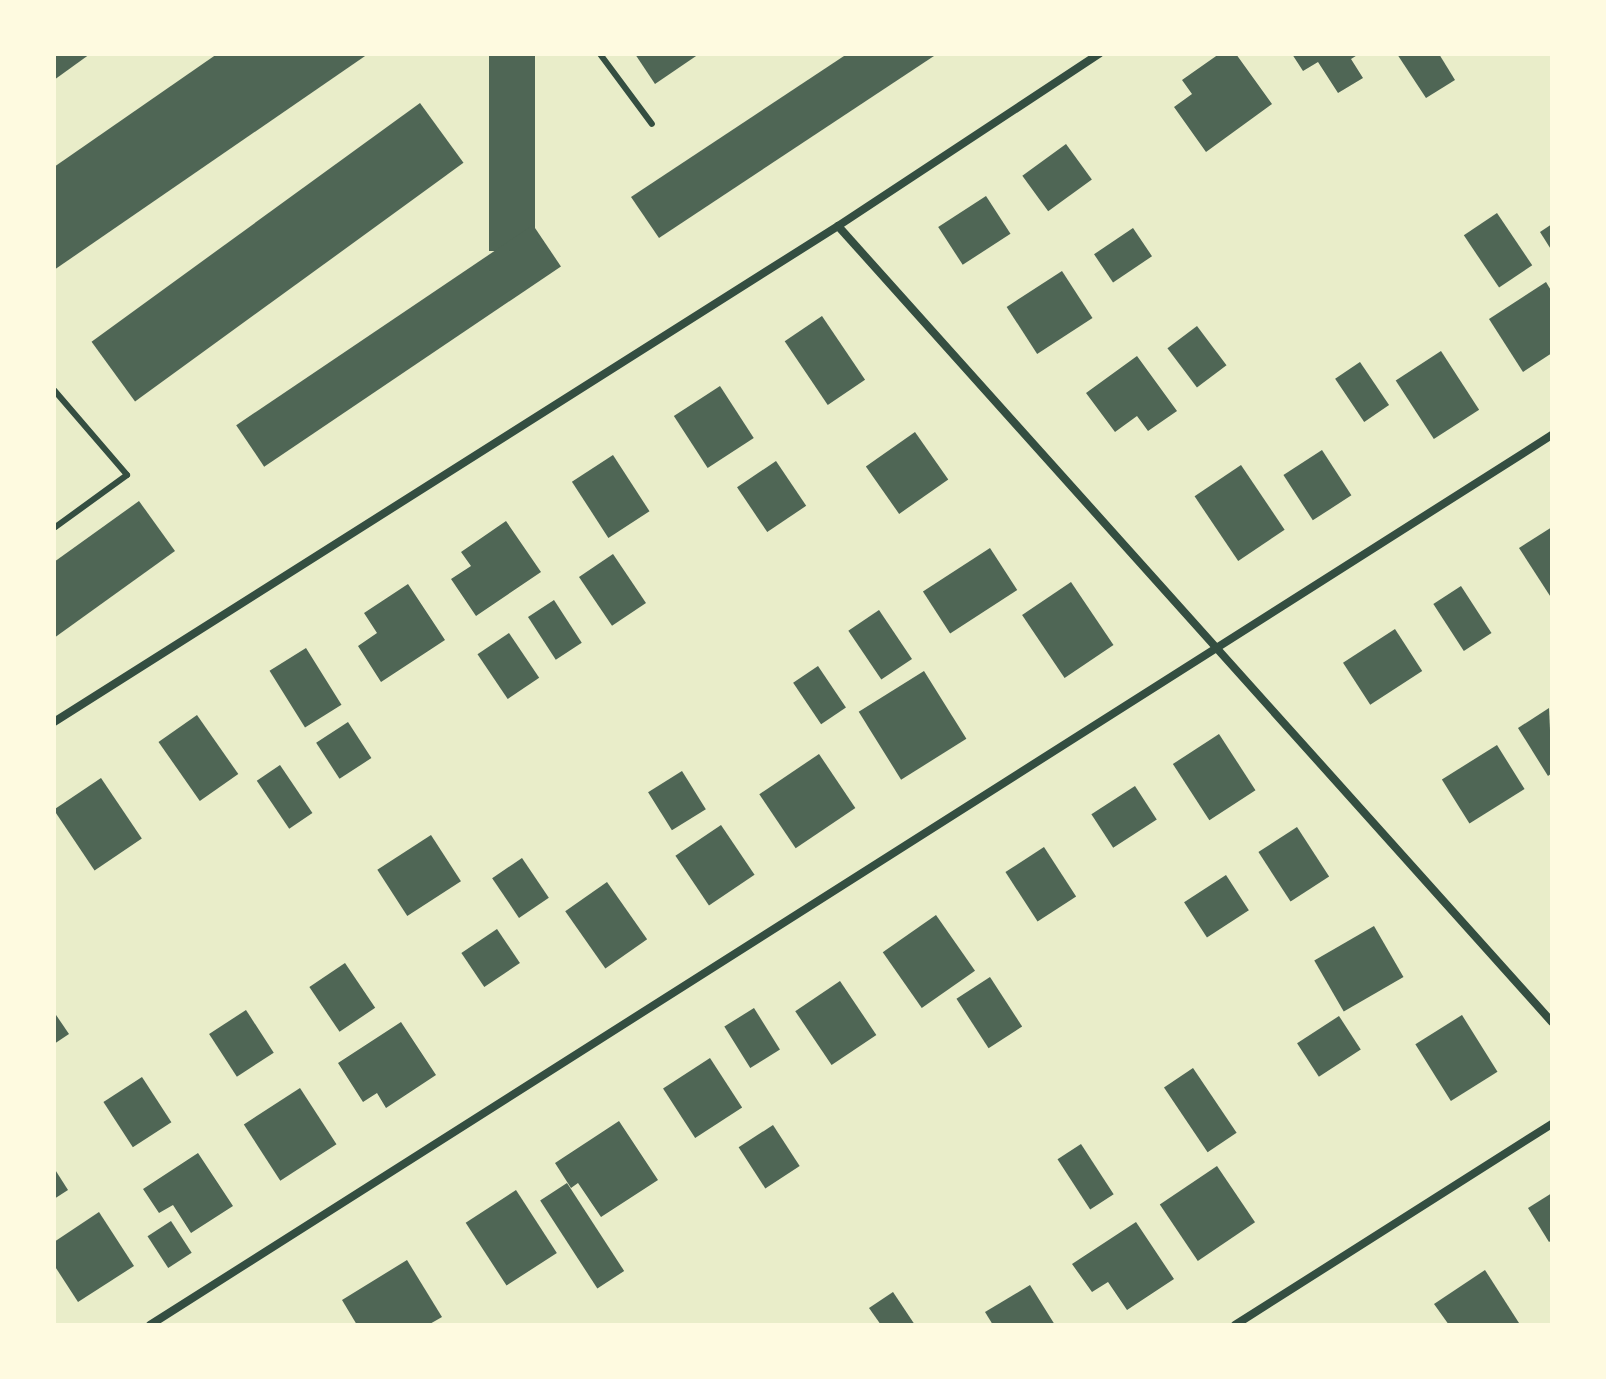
<!DOCTYPE html>
<html>
<head>
<meta charset="utf-8">
<style>
  body { margin:0 }
  #map { position:relative; width:1606px; height:1379px; overflow:hidden; background:#e9edc9; font-family:"Open Sans",sans-serif }
  div>[style] { position:absolute }
  .building>* { inset:0; background:#4f6655; transform-origin:0 0 }
  .service>* { height:6px; margin:-3px; padding:0 3px; transform-origin:3px; border-radius:3px; background:#344e41 }
  .minor>* { height:8px; margin:-4px; padding:0 4px; transform-origin:4px; border-radius:4px; background:#344e41 }
  span { translate:-50% -50%; white-space:nowrap; text-align:center; line-height:1.15; -webkit-text-stroke:6px #fefae0; paint-order:stroke }
  .frame { position:absolute; inset:0; border:56px solid #fefae0; pointer-events:none }
</style>
</head>
<body>
<div id="map">
  <div class="building">
    <div style="clip-path:polygon(54px 54px,90px 54px,54px 80px)"></div>
    <div style="clip-path:polygon(217px 54px,368px 54px,54px 270px,54px 167px)"></div>
    <div style="left:489px;top:54px;width:46px;height:197px"></div>
    <div style="clip-path:polygon(635px 54px,699px 54px,655px 84px)"></div>
    <div style="clip-path:polygon(847px 54px,937px 54px,659px 238px,631px 197px)"></div>
    <div style="clip-path:polygon(1219px 54px,1236px 54px,1272px 104px,1206px 152px,1174px 107px,1192px 94px,1182px 80px)"></div>
    <div style="clip-path:polygon(1292px 54px,1359px 54px,1351px 59px,1363px 78px,1338px 93px,1318px 62px,1303px 71px)"></div>
    <div style="clip-path:polygon(1397px 54px,1439px 54px,1455px 80px,1426px 98px)"></div>
    <div style="left:420px;top:103px;width:74px;height:406px;rotate:54deg"></div>
    <div style="left:1066px;top:144px;width:44px;height:54px;rotate:54deg"></div>
    <div style="left:986px;top:196px;width:45px;height:57px;rotate:57deg"></div>
    <div style="left:1497px;top:213px;width:63px;height:40px;rotate:56deg"></div>
    <div style="clip-path:polygon(1552px 224px,1552px 251px,1540px 232px)"></div>
    <div style="left:533px;top:225px;width:50px;height:358px;rotate:56deg"></div>
    <div style="left:1133px;top:228px;width:34px;height:47px;rotate:56deg"></div>
    <div style="left:1062px;top:271px;width:56px;height:66px;rotate:57deg"></div>
    <div style="clip-path:polygon(1546px 282px,1552px 292px,1552px 353px,1523px 372px,1489px 319px)"></div>
    <div style="left:822px;top:316px;width:77px;height:45px;rotate:56deg"></div>
    <div style="left:1197px;top:326px;width:49px;height:37px;rotate:53deg"></div>
    <div style="left:1441px;top:351px;width:70px;height:54px;rotate:57deg"></div>
    <div style="clip-path:polygon(1137px 356px,1177px 411px,1148px 431px,1137px 416px,1115px 432px,1086px 393px)"></div>
    <div style="left:1360px;top:362px;width:52px;height:30px;rotate:56deg"></div>
    <div style="left:720px;top:386px;width:62px;height:55px;rotate:57deg"></div>
    <div style="left:915px;top:432px;width:58px;height:60px;rotate:55deg"></div>
    <div style="left:1322px;top:450px;width:54px;height:46px;rotate:57deg"></div>
    <div style="left:613px;top:455px;width:67px;height:49px;rotate:57deg"></div>
    <div style="left:776px;top:461px;width:54px;height:47px;rotate:56deg"></div>
    <div style="left:1241px;top:465px;width:78px;height:56px;rotate:56deg"></div>
    <div style="clip-path:polygon(139px 501px,175px 551px,54px 638px,54px 562px)"></div>
    <div style="clip-path:polygon(506px 521px,541px 572px,476px 616px,451px 579px,471px 566px,461px 552px)"></div>
    <div style="clip-path:polygon(1552px 527px,1552px 599px,1519px 548px)"></div>
    <div style="left:990px;top:548px;width:50px;height:80px;rotate:57deg"></div>
    <div style="left:613px;top:554px;width:59px;height:41px;rotate:56deg"></div>
    <div style="left:1071px;top:582px;width:76px;height:59px;rotate:56deg"></div>
    <div style="clip-path:polygon(408px 584px,445px 640px,381px 682px,358px 646px,377px 633px,364px 613px)"></div>
    <div style="left:1461px;top:586px;width:56px;height:33px;rotate:57deg"></div>
    <div style="left:554px;top:600px;width:51px;height:31px;rotate:57deg"></div>
    <div style="left:879px;top:610px;width:59px;height:37px;rotate:56deg"></div>
    <div style="left:1395px;top:629px;width:50px;height:62px;rotate:57deg"></div>
    <div style="left:509px;top:633px;width:54px;height:38px;rotate:56deg"></div>
    <div style="left:306px;top:648px;width:67px;height:43px;rotate:58deg"></div>
    <div style="left:818px;top:666px;width:50px;height:30px;rotate:56deg"></div>
    <div style="left:924px;top:671px;width:80px;height:77px;rotate:58deg"></div>
    <div style="clip-path:polygon(1549px 708px,1552px 773px,1548px 776px,1518px 728px)"></div>
    <div style="left:197px;top:715px;width:72px;height:47px;rotate:55deg"></div>
    <div style="left:348px;top:722px;width:43px;height:38px;rotate:57deg"></div>
    <div style="left:1219px;top:734px;width:67px;height:55px;rotate:57deg"></div>
    <div style="left:1497px;top:745px;width:52px;height:65px;rotate:58deg"></div>
    <div style="left:819px;top:754px;width:65px;height:72px;rotate:56deg"></div>
    <div style="left:280px;top:765px;width:58px;height:28px;rotate:56deg"></div>
    <div style="left:682px;top:771px;width:45px;height:40px;rotate:58deg"></div>
    <div style="left:101px;top:778px;width:73px;height:57px;rotate:56deg"></div>
    <div style="left:1135px;top:786px;width:40px;height:52px;rotate:57deg"></div>
    <div style="left:721px;top:825px;width:60px;height:55px;rotate:56deg"></div>
    <div style="left:1297px;top:827px;width:59px;height:46px;rotate:57deg"></div>
    <div style="left:431px;top:835px;width:55px;height:64px;rotate:57deg"></div>
    <div style="left:1044px;top:847px;width:59px;height:46px;rotate:57deg"></div>
    <div style="left:522px;top:858px;width:48px;height:36px;rotate:56deg"></div>
    <div style="left:1226px;top:875px;width:42px;height:50px;rotate:57deg"></div>
    <div style="left:607px;top:882px;width:70px;height:51px;rotate:55deg"></div>
    <div style="left:936px;top:915px;width:68px;height:65px;rotate:55deg"></div>
    <div style="left:1374px;top:926px;width:59px;height:69px;rotate:60deg"></div>
    <div style="left:497px;top:929px;width:41px;height:43px;rotate:56deg"></div>
    <div style="left:345px;top:963px;width:54px;height:43px;rotate:56deg"></div>
    <div style="left:990px;top:977px;width:59px;height:40px;rotate:57deg"></div>
    <div style="left:840px;top:981px;width:65px;height:54px;rotate:56deg"></div>
    <div style="left:754px;top:1008px;width:49px;height:35px;rotate:58deg"></div>
    <div style="left:246px;top:1010px;width:51px;height:44px;rotate:57deg"></div>
    <div style="clip-path:polygon(54px 1012px,69px 1034px,54px 1044px)"></div>
    <div style="left:1462px;top:1015px;width:67px;height:55px;rotate:58deg"></div>
    <div style="left:1339px;top:1016px;width:40px;height:50px;rotate:57deg"></div>
    <div style="clip-path:polygon(401px 1022px,436px 1075px,386px 1108px,377px 1093px,363px 1102px,338px 1063px)"></div>
    <div style="left:710px;top:1058px;width:59px;height:56px;rotate:57deg"></div>
    <div style="left:1193px;top:1068px;width:78px;height:35px;rotate:56deg"></div>
    <div style="left:142px;top:1077px;width:54px;height:46px;rotate:57deg"></div>
    <div style="left:300px;top:1088px;width:67px;height:67px;rotate:57deg"></div>
    <div style="clip-path:polygon(619px 1121px,658px 1180px,601px 1217px,578px 1183px,571px 1188px,555px 1163px)"></div>
    <div style="left:773px;top:1125px;width:49px;height:41px;rotate:57deg"></div>
    <div style="left:1081px;top:1144px;width:60px;height:28px;rotate:57deg"></div>
    <div style="clip-path:polygon(198px 1153px,233px 1206px,191px 1233px,173px 1205px,159px 1213px,143px 1189px)"></div>
    <div style="left:1217px;top:1166px;width:68px;height:69px;rotate:56deg"></div>
    <div style="clip-path:polygon(54px 1168px,68px 1190px,54px 1199px)"></div>
    <div style="left:567px;top:1183px;width:105px;height:32px;rotate:57deg"></div>
    <div style="left:516px;top:1190px;width:75px;height:60px;rotate:57deg"></div>
    <div style="clip-path:polygon(1552px 1193px,1552px 1240px,1549px 1242px,1528px 1208px)"></div>
    <div style="clip-path:polygon(99px 1212px,134px 1266px,78px 1302px,54px 1265px,54px 1242px)"></div>
    <div style="left:171px;top:1221px;width:38px;height:28px;rotate:57deg"></div>
    <div style="clip-path:polygon(1136px 1222px,1174px 1279px,1127px 1310px,1108px 1282px,1092px 1292px,1072px 1264px)"></div>
    <div style="clip-path:polygon(407px 1260px,442px 1317px,428px 1325px,357px 1325px,342px 1300px)"></div>
    <div style="clip-path:polygon(1485px 1270px,1519px 1323px,1449px 1325px,1434px 1304px)"></div>
    <div style="clip-path:polygon(1030px 1285px,1055px 1325px,993px 1325px,985px 1312px)"></div>
    <div style="clip-path:polygon(893px 1292px,915px 1325px,881px 1325px,869px 1308px)"></div>
  </div>
  <div class="service">
    <div style="left:600px;top:54px;width:87px;rotate:53.4deg"></div>
    <div style="left:54px;top:390px;width:112px;rotate:49.3deg"></div>
    <div style="left:127px;top:475px;width:90px;rotate:144deg"></div>
  </div>
  <div class="minor">
    <div style="left:838px;top:226px;width:1069px;rotate:48.11deg"></div>
    <div style="left:54px;top:722px;width:928px;rotate:-32.32deg"></div>
    <div style="left:838px;top:226px;width:313px;rotate:-33.4deg"></div>
    <div style="left:150px;top:1325px;width:1661px;rotate:-32.41deg"></div>
    <div style="left:1235px;top:1325px;width:375px;rotate:-32.4deg"></div>
  </div>
  <div class="frame"></div>
</div>
</body>
</html>
